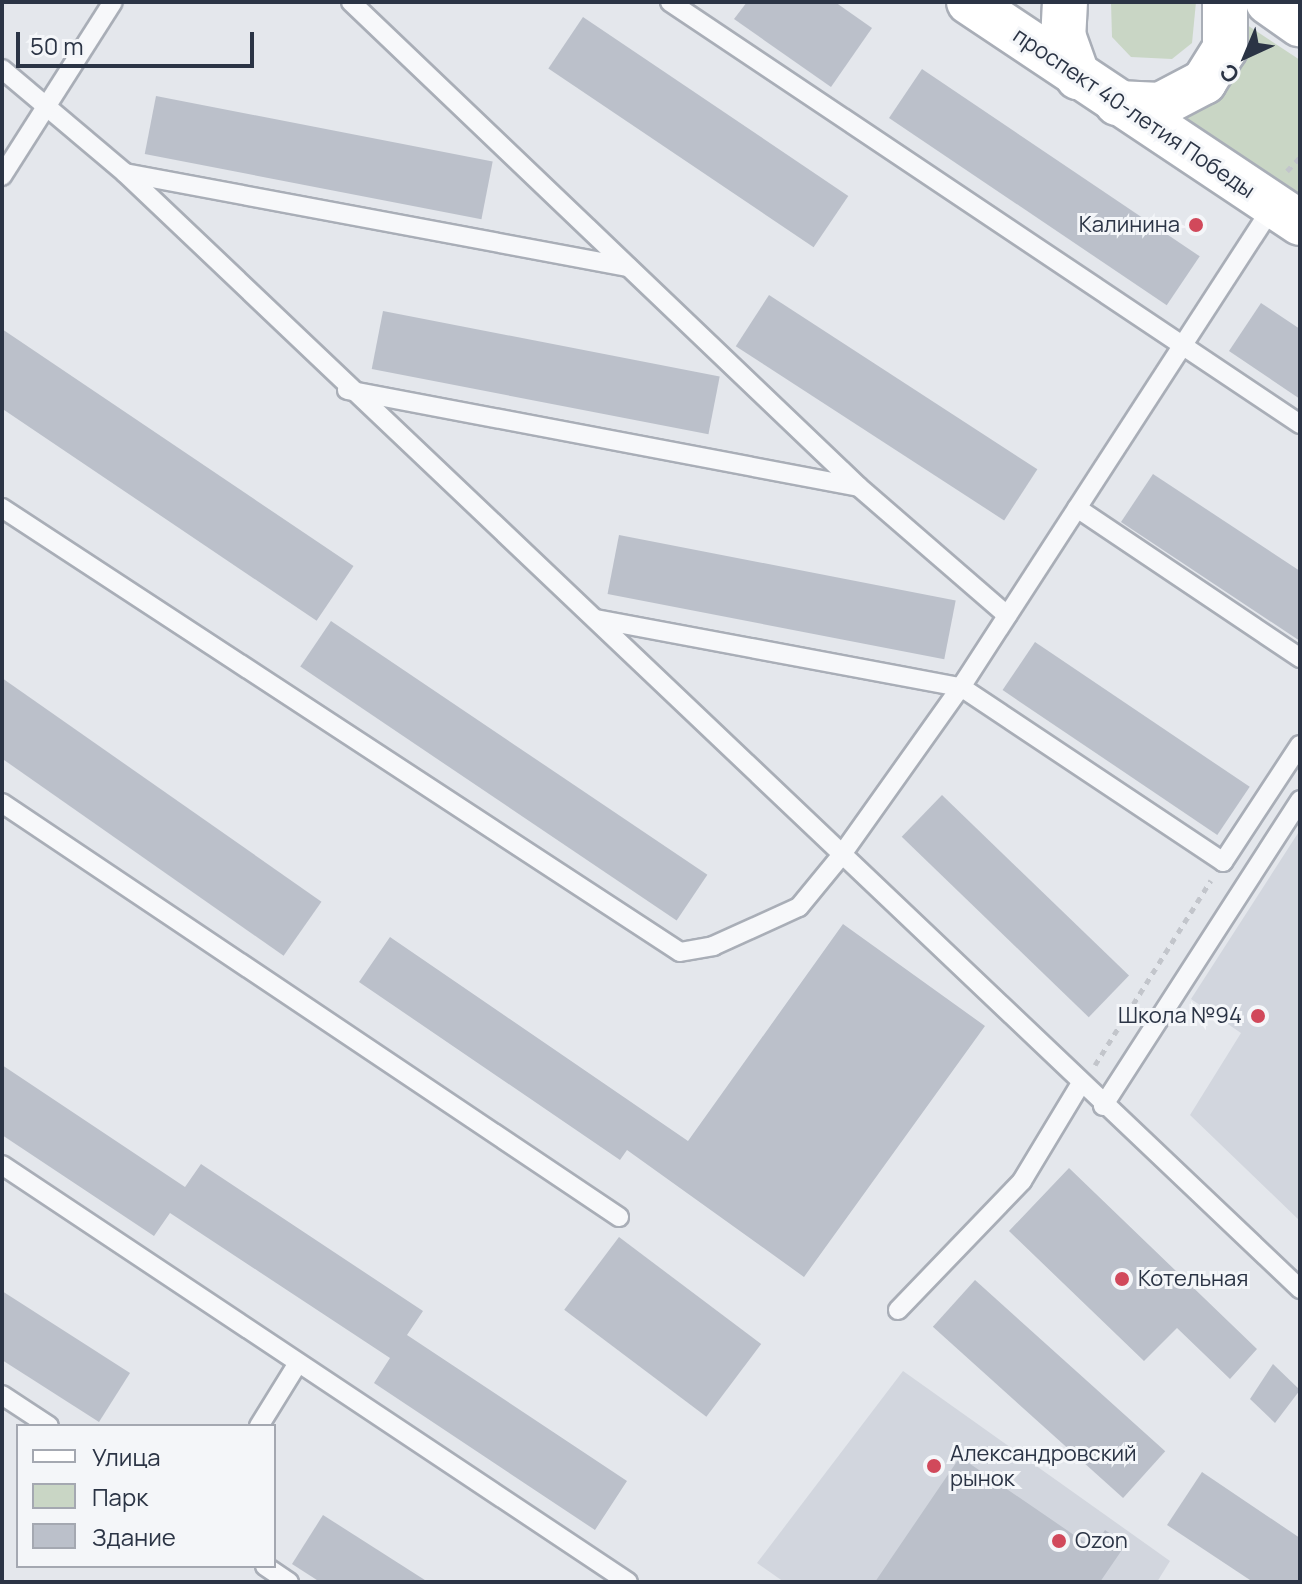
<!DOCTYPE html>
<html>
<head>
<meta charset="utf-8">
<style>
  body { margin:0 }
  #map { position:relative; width:1302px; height:1584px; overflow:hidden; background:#e4e7ec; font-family:Manrope,sans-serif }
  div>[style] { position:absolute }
  .built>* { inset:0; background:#d2d6de }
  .green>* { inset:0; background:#c9d6c5 }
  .building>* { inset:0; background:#bbc0ca; transform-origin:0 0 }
  .path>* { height:5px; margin-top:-2.5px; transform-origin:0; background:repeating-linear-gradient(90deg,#c2c5cb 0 6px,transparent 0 12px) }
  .roads { filter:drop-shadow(2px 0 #a9aeb7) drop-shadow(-2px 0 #a9aeb7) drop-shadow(0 2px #a9aeb7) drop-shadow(0 -2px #a9aeb7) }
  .lane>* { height:18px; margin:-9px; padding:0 9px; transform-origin:9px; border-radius:9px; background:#f7f8fa }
  .secondary>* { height:44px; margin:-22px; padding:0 22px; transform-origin:22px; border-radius:22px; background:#fff }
  .dots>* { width:22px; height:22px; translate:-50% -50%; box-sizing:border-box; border:4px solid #f4f6f9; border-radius:50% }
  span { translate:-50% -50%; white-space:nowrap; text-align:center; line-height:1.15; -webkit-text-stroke:6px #f4f6f9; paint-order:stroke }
  .street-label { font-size:22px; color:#2b3445 }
  .poi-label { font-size:22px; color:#2b3445 }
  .right { translate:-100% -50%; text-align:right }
  .left { translate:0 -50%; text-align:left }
  .frame { position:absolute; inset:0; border:4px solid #2b3445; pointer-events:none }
  .legend { position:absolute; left:16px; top:1424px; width:260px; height:144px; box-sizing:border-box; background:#f4f6f9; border:2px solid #a4a8b1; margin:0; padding:10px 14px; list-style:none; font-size:24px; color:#2b3445 }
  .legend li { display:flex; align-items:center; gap:16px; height:40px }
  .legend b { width:40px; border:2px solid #a4a8b1 }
  .north { position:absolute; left:1206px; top:16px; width:80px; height:80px; -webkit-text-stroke:6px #f4f6f9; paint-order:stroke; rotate:224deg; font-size:22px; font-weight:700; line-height:32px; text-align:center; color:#2b3445 }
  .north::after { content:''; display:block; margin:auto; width:28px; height:36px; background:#2b3445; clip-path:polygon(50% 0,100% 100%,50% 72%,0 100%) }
  .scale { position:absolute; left:16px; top:32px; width:238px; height:36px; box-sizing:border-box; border:4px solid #2b3445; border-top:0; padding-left:10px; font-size:24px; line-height:28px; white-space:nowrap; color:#2b3445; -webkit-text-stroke:6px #f4f6f9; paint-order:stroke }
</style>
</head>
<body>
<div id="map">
  <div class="built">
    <div style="clip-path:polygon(1300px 830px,1300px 1221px,1190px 1115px,1241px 1033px,1191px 999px)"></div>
    <div style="clip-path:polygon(903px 1371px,1170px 1561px,1157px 1582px,784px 1582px,757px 1563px)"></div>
  </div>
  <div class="green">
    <div style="clip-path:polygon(1111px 2px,1196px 2px,1192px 43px,1172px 59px,1131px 57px,1112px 37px)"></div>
    <div style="clip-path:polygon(1241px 21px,1300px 60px,1300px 196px,1176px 115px)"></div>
  </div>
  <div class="building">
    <div style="clip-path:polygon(747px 2px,835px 2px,872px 28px,831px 87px,734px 19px)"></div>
    <div style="left:583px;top:17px;width:320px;height:62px;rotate:34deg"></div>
    <div style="left:922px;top:69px;width:335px;height:59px;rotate:34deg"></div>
    <div style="left:156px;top:96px;width:343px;height:59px;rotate:11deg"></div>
    <div style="left:769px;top:295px;width:320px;height:61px;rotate:33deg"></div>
    <div style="clip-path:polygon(1261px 303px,1300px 329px,1300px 399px,1229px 351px)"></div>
    <div style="left:383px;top:311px;width:343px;height:59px;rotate:11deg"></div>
    <div style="left:2px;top:329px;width:424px;height:66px;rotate:34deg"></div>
    <div style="clip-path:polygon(1153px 474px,1300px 571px,1300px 641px,1121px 522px)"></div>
    <div style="left:619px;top:535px;width:343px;height:60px;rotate:11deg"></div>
    <div style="left:331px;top:621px;width:454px;height:55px;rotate:34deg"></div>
    <div style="left:1035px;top:642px;width:259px;height:58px;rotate:34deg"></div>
    <div style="left:2px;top:678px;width:390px;height:66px;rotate:35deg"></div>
    <div style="left:942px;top:795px;width:260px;height:58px;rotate:44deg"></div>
    <div style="clip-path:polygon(843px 924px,985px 1026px,804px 1277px,627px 1150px,620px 1160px,359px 982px,390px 937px,688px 1141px)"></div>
    <div style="clip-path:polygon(2px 1065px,185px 1187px,201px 1164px,423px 1311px,407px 1335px,627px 1481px,595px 1530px,374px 1383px,390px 1358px,170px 1213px,154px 1236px,2px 1135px)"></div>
    <div style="clip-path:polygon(1069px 1168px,1257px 1349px,1230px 1379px,1177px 1328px,1144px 1361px,1009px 1231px)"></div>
    <div style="left:619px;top:1237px;width:178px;height:91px;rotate:37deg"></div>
    <div style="left:975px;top:1280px;width:256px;height:63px;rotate:42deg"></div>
    <div style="clip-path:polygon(2px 1291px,130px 1373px,99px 1422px,2px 1360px)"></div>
    <div style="clip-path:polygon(1273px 1364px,1300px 1390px,1275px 1423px,1250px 1399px)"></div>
    <div style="clip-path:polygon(960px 1457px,1093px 1548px,1105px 1530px,1126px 1544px,1100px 1582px,875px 1582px)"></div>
    <div style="clip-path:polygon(1202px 1472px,1300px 1538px,1300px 1582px,1253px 1582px,1167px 1525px)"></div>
    <div style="clip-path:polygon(323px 1515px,428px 1582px,320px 1582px,292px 1564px)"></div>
  </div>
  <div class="path">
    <div style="left:1287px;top:171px;width:19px;rotate:-47deg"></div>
    <div style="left:1095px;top:1065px;width:218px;rotate:-57.9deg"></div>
  </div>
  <div class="roads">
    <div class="lane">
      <div style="left:351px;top:2px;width:702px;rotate:43.67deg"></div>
      <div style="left:859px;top:487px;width:196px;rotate:40.9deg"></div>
      <div style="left:670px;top:2px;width:758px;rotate:33.82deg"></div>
      <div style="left:2px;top:69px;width:161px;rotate:40.2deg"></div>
      <div style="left:125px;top:173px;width:1621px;rotate:43.52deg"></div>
      <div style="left:125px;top:173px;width:512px;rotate:10.59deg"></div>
      <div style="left:2px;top:176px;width:206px;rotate:-57.5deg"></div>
      <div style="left:347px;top:390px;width:521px;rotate:10.73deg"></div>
      <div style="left:2px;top:508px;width:810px;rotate:33.22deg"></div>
      <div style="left:680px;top:952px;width:34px;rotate:-10deg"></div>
      <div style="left:713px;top:946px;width:94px;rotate:-24.4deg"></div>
      <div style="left:799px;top:907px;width:65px;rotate:-50.6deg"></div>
      <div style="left:840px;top:857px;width:209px;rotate:-54.6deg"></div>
      <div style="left:961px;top:687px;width:573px;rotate:-57.03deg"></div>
      <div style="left:1077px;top:508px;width:269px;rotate:33.9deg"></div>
      <div style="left:596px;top:619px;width:371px;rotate:10.6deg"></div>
      <div style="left:961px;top:687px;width:315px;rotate:33.7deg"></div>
      <div style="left:1223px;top:862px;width:140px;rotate:-56.7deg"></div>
      <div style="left:2px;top:803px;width:743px;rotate:33.86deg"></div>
      <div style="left:1103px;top:1106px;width:364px;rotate:-57.2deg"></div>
      <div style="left:2px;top:1165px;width:752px;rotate:33.67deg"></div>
      <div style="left:898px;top:1310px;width:179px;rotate:-46.1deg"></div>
      <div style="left:1022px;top:1181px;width:112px;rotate:-58.9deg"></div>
      <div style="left:2px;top:1395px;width:56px;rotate:33.4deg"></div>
      <div style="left:259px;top:1426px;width:74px;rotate:-58.2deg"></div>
      <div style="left:265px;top:1566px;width:29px;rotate:34deg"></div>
    </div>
    <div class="secondary">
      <div style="left:969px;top:2px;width:398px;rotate:33.7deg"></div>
      <div style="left:1065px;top:2px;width:33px;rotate:93deg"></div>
      <div style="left:1063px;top:35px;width:45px;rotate:70.3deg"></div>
      <div style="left:1268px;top:2px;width:39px;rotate:35deg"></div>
      <div style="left:1117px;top:103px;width:43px;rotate:2.7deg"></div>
      <div style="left:1160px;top:105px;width:50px;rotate:-27.6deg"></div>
      <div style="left:1204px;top:82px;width:39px;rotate:-58deg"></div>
      <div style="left:1225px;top:49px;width:47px;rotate:-90deg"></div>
    </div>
  </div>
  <div class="dots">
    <div style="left:1196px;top:225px;background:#d1495b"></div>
    <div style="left:1258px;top:1016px;background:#d1495b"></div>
    <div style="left:1122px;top:1279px;background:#d1495b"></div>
    <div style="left:934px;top:1466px;background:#d1495b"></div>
    <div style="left:1059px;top:1541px;background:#d1495b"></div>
  </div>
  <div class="street-label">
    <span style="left:1134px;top:113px;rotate:34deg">проспект 40-летия Победы</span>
  </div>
  <div class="poi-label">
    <span class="right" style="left:1180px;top:225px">Калинина</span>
    <span class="right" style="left:1242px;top:1016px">Школа №94</span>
    <span class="left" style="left:1138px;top:1279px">Котельная</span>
    <span class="left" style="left:950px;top:1466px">Александровский<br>рынок</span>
    <span class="left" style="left:1075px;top:1541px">Ozon</span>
  </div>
  <div class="frame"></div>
  <ul class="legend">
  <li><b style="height:10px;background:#fff"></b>Улица</li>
  <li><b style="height:22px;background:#c9d6c5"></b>Парк</li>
  <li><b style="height:22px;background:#bbc0ca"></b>Здание</li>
  </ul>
  <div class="north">С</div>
  <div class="scale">50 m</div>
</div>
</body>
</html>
